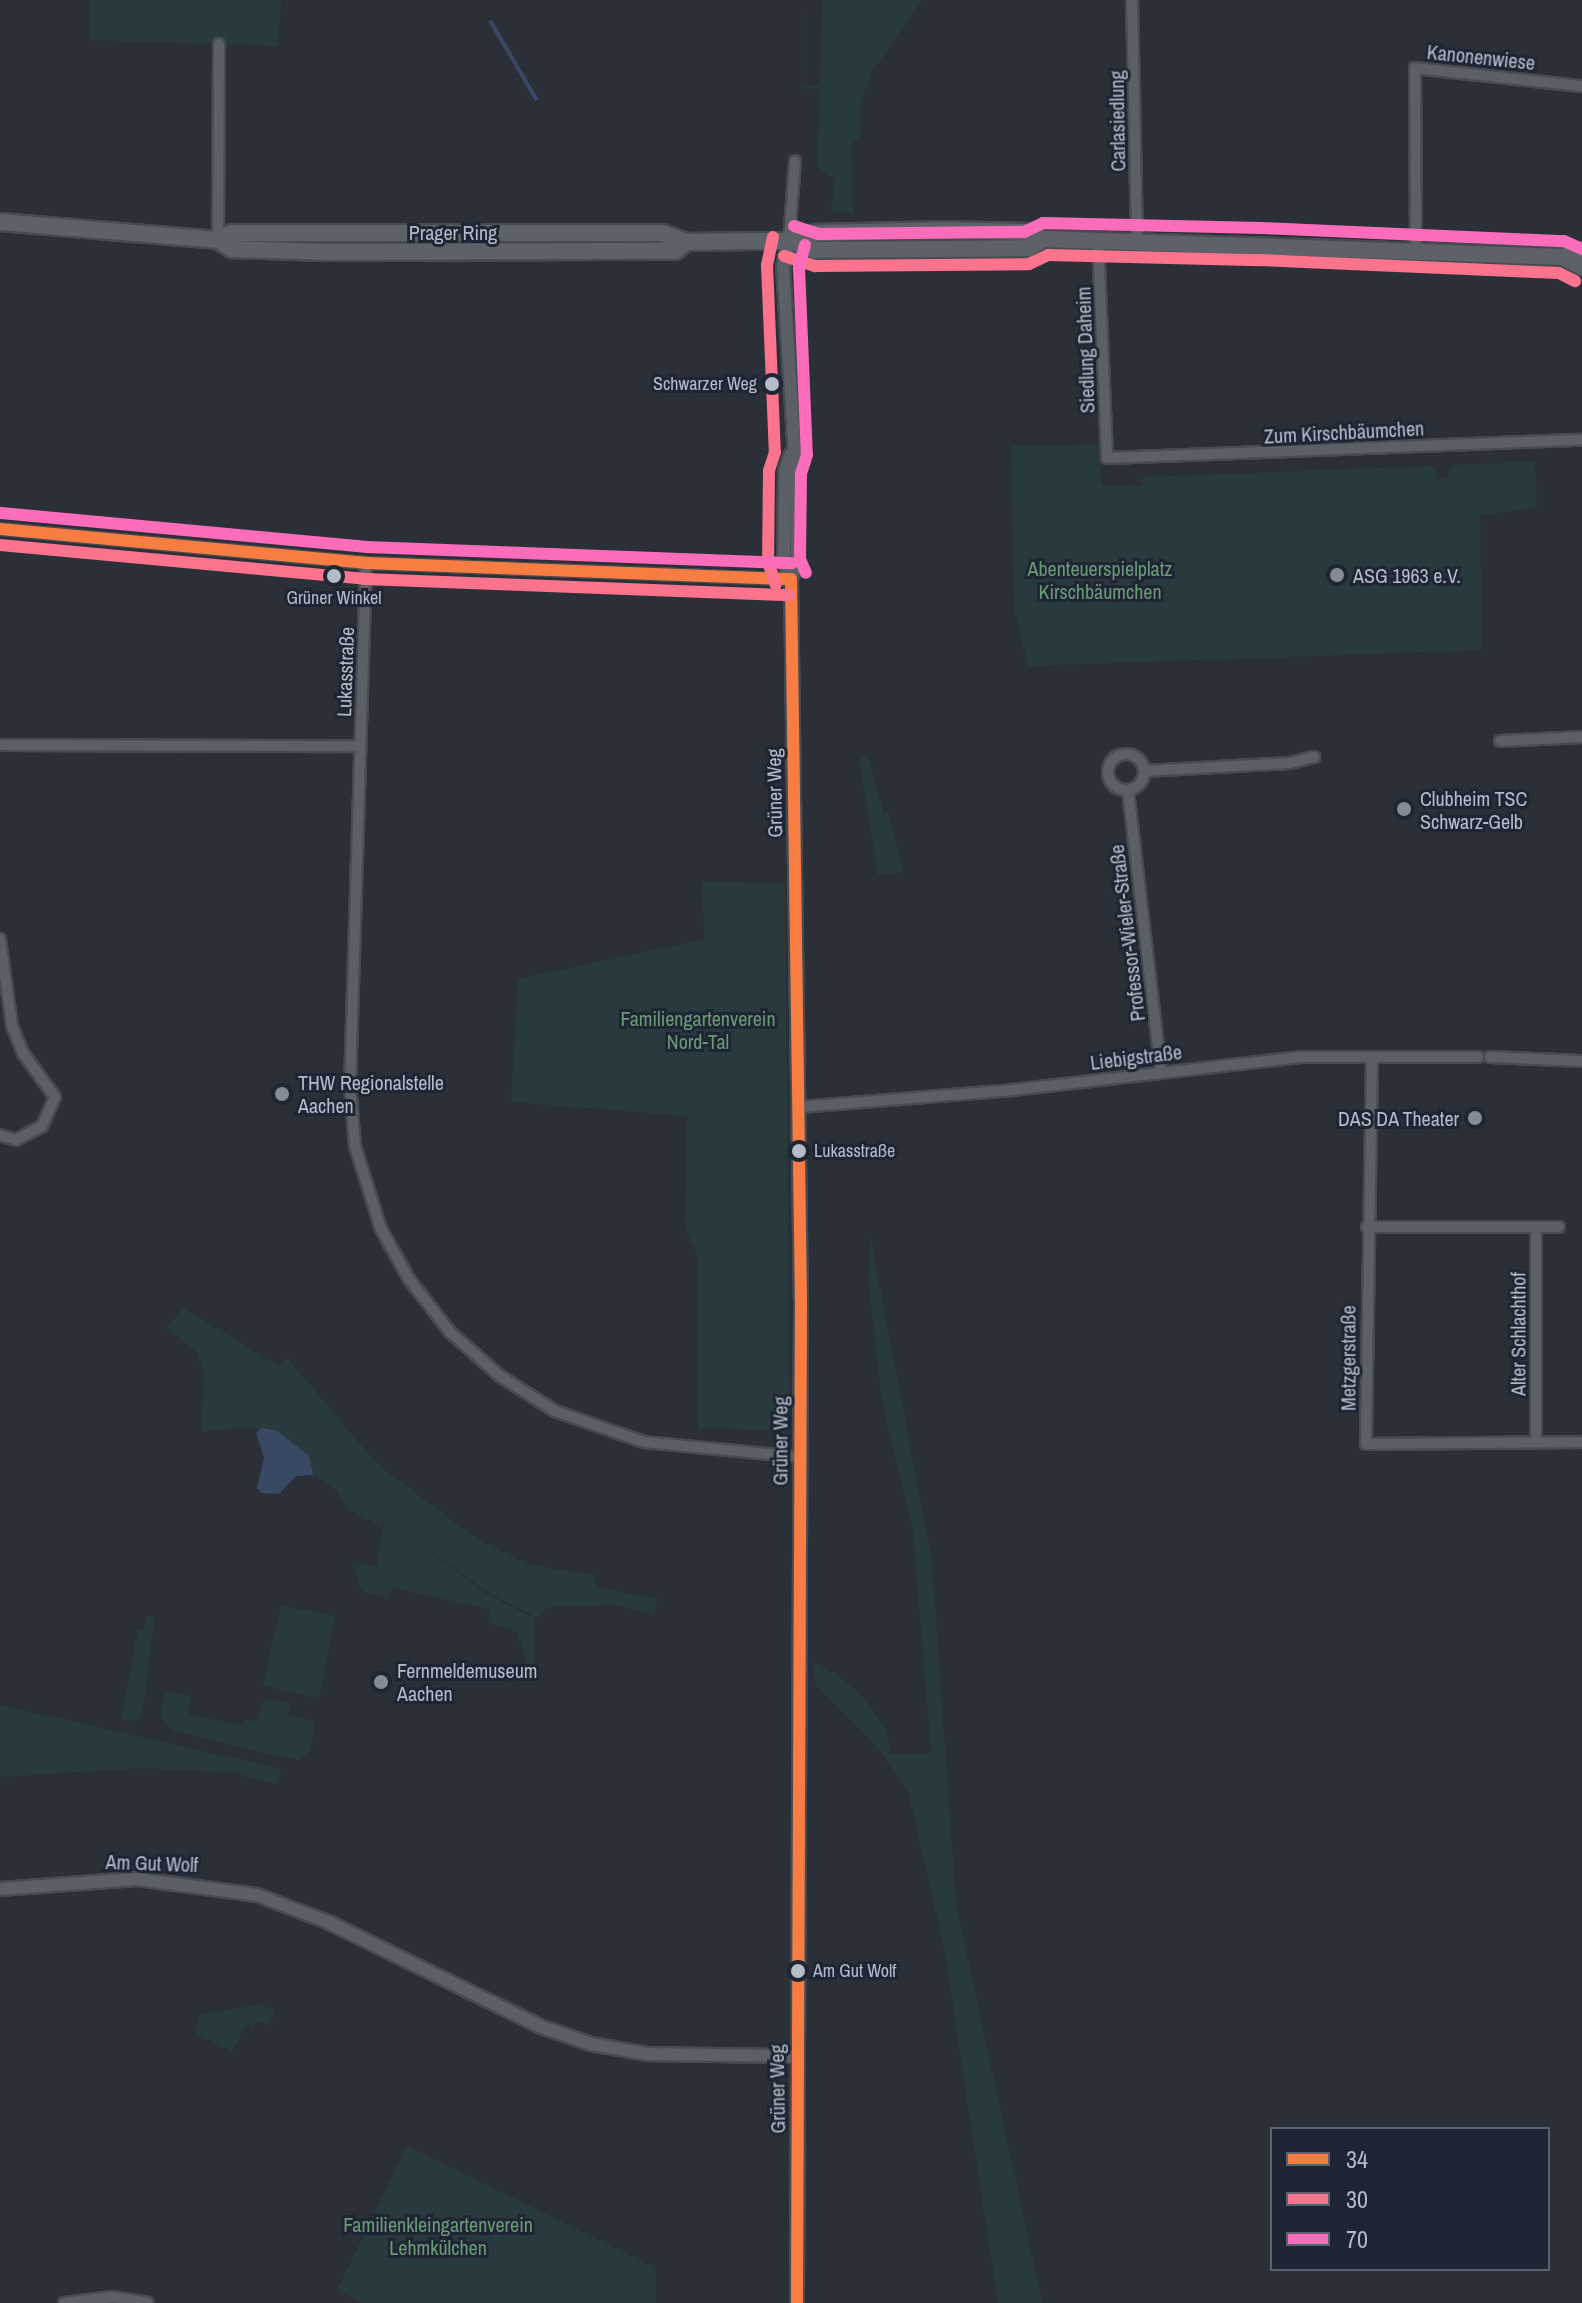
<!DOCTYPE html>
<html>
<head>
<meta charset="utf-8">
<style>
  body { margin:0 }
  #map { position:relative; width:1582px; height:2303px; overflow:hidden; background:#2b3038; font-family:"Archivo Narrow",sans-serif }
  div>[style] { position:absolute }
  .green>* { inset:0; background:#283a3e }
  .water>* { inset:0; background:#394963 }
  .stream>* { height:4px; margin:-2px; padding:0 2px; transform-origin:2px; border-radius:2px; background:#394963 }
  .roads { filter:drop-shadow(2px 0 #474b51) drop-shadow(-2px 0 #474b51) drop-shadow(0 2px #474b51) drop-shadow(0 -2px #474b51) }
  .minor>* { height:10px; margin:-5px; padding:0 5px; transform-origin:5px; border-radius:5px; background:#5b5f66 }
  .minor>.ring { margin:-5px; padding:0; box-sizing:content-box; background:none; border:10px solid #5b5f66; border-radius:50% }
  .tertiary>* { height:12px; margin:-6px; padding:0 6px; transform-origin:6px; border-radius:6px; background:#5b5f66 }
  .primary>* { height:16px; margin:-8px; padding:0 8px; transform-origin:8px; border-radius:8px; background:#5d6168 }
  .bus-1>* { height:12px; margin:-6px; padding:0 6px; transform-origin:6px; border-radius:6px; background:#f77d43 }
  .bus-2>* { height:12px; margin:-6px; padding:0 6px; transform-origin:6px; border-radius:6px; background:#fc738d }
  .bus-3>* { height:12px; margin:-6px; padding:0 6px; transform-origin:6px; border-radius:6px; background:#fb6dba }
  .dots>* { width:22px; height:22px; translate:-50% -50%; box-sizing:border-box; border:4px solid #1e2633; border-radius:50% }
  span { translate:-50% -50%; white-space:nowrap; text-align:center; line-height:1.15; -webkit-text-stroke:6px #1e2633; paint-order:stroke }
  .bus-label { font-size:18px; color:#b5bcc9 }
  .right { translate:-100% -50%; text-align:right }
  .left { translate:0 -50%; text-align:left }
  .street-label { font-size:20px; color:#b5bcc9 }
  .park-label { font-size:20px; color:#6c9a78 }
  .poi-label { font-size:20px; color:#b5bcc9 }
  .legend { position:absolute; left:1270px; top:2127px; width:280px; height:144px; box-sizing:border-box; background:#1e2633; border:2px solid #5a626f; margin:0; padding:10px 14px; list-style:none; font-size:24px; color:#b5bcc9 }
  .legend li { display:flex; align-items:center; gap:16px; height:40px }
  .legend b { width:40px; border:2px solid #5a626f }
</style>
</head>
<body>
<div id="map">
  <div class="green">
    <div style="clip-path:polygon(90px 0,281px 0,278px 46px,89px 40px)"></div>
    <div style="clip-path:polygon(800px 0,802px 85px,820px 86px,822px 0,921px 0,872px 72px,860px 104px,861px 140px,851px 140px,853px 215px,831px 210px,835px 178px,817px 167px,820px 89px,801px 88px)"></div>
    <div style="clip-path:polygon(1100px 445px,1101px 486px,1143px 485px,1143px 477px,1435px 466px,1437px 479px,1446px 478px,1453px 465px,1535px 462px,1537px 508px,1480px 515px,1482px 650px,1028px 666px,1014px 607px,1011px 446px)"></div>
    <div style="clip-path:polygon(868px 755px,884px 814px,888px 813px,904px 872px,878px 875px,859px 758px)"></div>
    <div style="clip-path:polygon(701px 882px,785px 883px,790px 1431px,698px 1428px,697px 1255px,685px 1227px,687px 1116px,511px 1102px,518px 979px,705px 939px)"></div>
    <div style="clip-path:polygon(870px 1235px,932px 1562px,956px 1904px,1042px 2303px,998px 2303px,944px 1947px,908px 1790px,881px 1752px,815px 1684px,813px 1663px,836px 1674px,861px 1695px,887px 1731px,891px 1754px,931px 1753px,913px 1531px,882px 1401px,869px 1284px)"></div>
    <div style="clip-path:polygon(183px 1308px,278px 1366px,288px 1359px,376px 1463px,475px 1538px,530px 1565px,593px 1575px,597px 1587px,658px 1599px,654px 1614px,616px 1605px,549px 1607px,536px 1617px,486px 1591px,388px 1520px,485px 1593px,534px 1618px,534px 1665px,527px 1665px,517px 1632px,488px 1622px,490px 1610px,392px 1587px,389px 1598px,362px 1591px,352px 1563px,376px 1567px,385px 1519px,380px 1526px,348px 1509px,337px 1490px,286px 1459px,254px 1427px,201px 1432px,204px 1372px,196px 1350px,166px 1329px)"></div>
    <div style="clip-path:polygon(281px 1605px,335px 1616px,320px 1695px,315px 1698px,263px 1686px)"></div>
    <div style="clip-path:polygon(147px 1616px,155px 1617px,142px 1714px,134px 1721px,121px 1720px,138px 1629px,144px 1630px)"></div>
    <div style="clip-path:polygon(164px 1691px,191px 1697px,188px 1714px,244px 1726px,245px 1720px,257px 1721px,264px 1698px,290px 1704px,288px 1714px,315px 1722px,310px 1753px,296px 1760px,171px 1730px,160px 1717px)"></div>
    <div style="clip-path:polygon(0 1705px,281px 1769px,277px 1784px,232px 1772px,141px 1768px,0 1777px)"></div>
    <div style="clip-path:polygon(260px 2004px,275px 2011px,268px 2025px,258px 2020px,253px 2028px,246px 2025px,232px 2052px,195px 2033px,200px 2015px)"></div>
    <div style="clip-path:polygon(407px 2146px,656px 2268px,656px 2303px,363px 2303px,337px 2290px)"></div>
  </div>
  <div class="water">
    <div style="clip-path:polygon(262px 1428px,277px 1431px,309px 1456px,313px 1475px,296px 1476px,279px 1494px,261px 1493px,257px 1488px,264px 1458px,256px 1433px)"></div>
  </div>
  <div class="stream">
    <div style="left:491px;top:22px;width:89px;rotate:59.7deg"></div>
  </div>
  <div class="roads">
    <div class="minor">
      <div style="left:1132px;top:0;width:240px;rotate:88.8deg"></div>
      <div style="left:218px;top:240px;width:196px;rotate:-89.7deg"></div>
      <div style="left:789px;top:241px;width:80px;rotate:-85.7deg"></div>
      <div style="left:1098px;top:241px;width:217px;rotate:87.6deg"></div>
      <div style="left:1107px;top:458px;width:475px;rotate:-2.2deg"></div>
      <div style="left:1416px;top:251px;width:183px;rotate:-90.3deg"></div>
      <div style="left:1415px;top:68px;width:168px;rotate:6.2deg"></div>
      <div style="left:0;top:529px;width:368px;rotate:5.3deg"></div>
      <div style="left:366px;top:563px;width:425px;rotate:2.2deg"></div>
      <div style="left:366px;top:563px;width:523px;rotate:91.75deg"></div>
      <div style="left:350px;top:1086px;width:60px;rotate:85.2deg"></div>
      <div style="left:355px;top:1146px;width:87px;rotate:72.6deg"></div>
      <div style="left:381px;top:1229px;width:57px;rotate:60.8deg"></div>
      <div style="left:409px;top:1279px;width:67px;rotate:52.3deg"></div>
      <div style="left:450px;top:1332px;width:67px;rotate:41.3deg"></div>
      <div style="left:500px;top:1376px;width:65px;rotate:32.5deg"></div>
      <div style="left:555px;top:1411px;width:94px;rotate:19.2deg"></div>
      <div style="left:644px;top:1442px;width:158px;rotate:5.5deg"></div>
      <div style="left:1500px;top:741px;width:82px;rotate:-2.8deg"></div>
      <div style="left:0;top:745px;width:360px;rotate:0.2deg"></div>
      <div class="ring" style="left:1108px;top:754px;width:26px;height:26px"></div>
      <div style="left:1144px;top:771px;width:146px;rotate:-3.1deg"></div>
      <div style="left:1290px;top:763px;width:25px;rotate:-14deg"></div>
      <div style="left:1128px;top:790px;width:284px;rotate:83.3deg"></div>
      <div style="left:0;top:939px;width:88px;rotate:82.1deg"></div>
      <div style="left:12px;top:1026px;width:29px;rotate:68deg"></div>
      <div style="left:23px;top:1053px;width:54px;rotate:54deg"></div>
      <div style="left:55px;top:1097px;width:32px;rotate:114deg"></div>
      <div style="left:42px;top:1126px;width:30px;rotate:152deg"></div>
      <div style="left:16px;top:1140px;width:17px;rotate:-163deg"></div>
      <div style="left:1372px;top:1057px;width:387px;rotate:90.9deg"></div>
      <div style="left:1366px;top:1444px;width:216px;rotate:-0.5deg"></div>
      <div style="left:1490px;top:1057px;width:92px;rotate:2.5deg"></div>
      <div style="left:798px;top:1107px;width:215px;rotate:-4.5deg"></div>
      <div style="left:1012px;top:1090px;width:291px;rotate:-6.5deg"></div>
      <div style="left:1301px;top:1057px;width:177px"></div>
      <div style="left:1367px;top:1227px;width:192px"></div>
      <div style="left:1536px;top:1441px;width:214px;rotate:-90deg"></div>
      <div style="left:64px;top:2303px;width:48px;rotate:-7.1deg"></div>
      <div style="left:112px;top:2297px;width:36px;rotate:9deg"></div>
    </div>
    <div class="tertiary">
      <div style="left:789px;top:241px;width:26px;rotate:103deg"></div>
      <div style="left:783px;top:266px;width:204px;rotate:86.4deg"></div>
      <div style="left:796px;top:470px;width:91px;rotate:89.4deg"></div>
      <div style="left:797px;top:561px;width:19px;rotate:108deg"></div>
      <div style="left:791px;top:579px;width:724px;rotate:89.21deg"></div>
      <div style="left:801px;top:1303px;width:1000px;rotate:90.23deg"></div>
      <div style="left:791px;top:579px;width:18px;rotate:-112deg"></div>
      <div style="left:784px;top:562px;width:91px;rotate:-89.4deg"></div>
      <div style="left:785px;top:471px;width:18px;rotate:-71deg"></div>
      <div style="left:0;top:1889px;width:137px;rotate:-4.2deg"></div>
      <div style="left:137px;top:1879px;width:121px;rotate:7.6deg"></div>
      <div style="left:257px;top:1895px;width:76px;rotate:20.8deg"></div>
      <div style="left:328px;top:1922px;width:235px;rotate:26.2deg"></div>
      <div style="left:539px;top:2026px;width:55px;rotate:19.1deg"></div>
      <div style="left:591px;top:2044px;width:58px;rotate:10deg"></div>
      <div style="left:648px;top:2054px;width:149px;rotate:0.8deg"></div>
    </div>
    <div class="primary">
      <div style="left:0;top:222px;width:219px;rotate:4.7deg"></div>
      <div style="left:218px;top:240px;width:17px;rotate:33deg"></div>
      <div style="left:232px;top:249px;width:94px;rotate:1.8deg"></div>
      <div style="left:326px;top:252px;width:349px;rotate:-0.2deg"></div>
      <div style="left:675px;top:251px;width:15px;rotate:-37deg"></div>
      <div style="left:218px;top:240px;width:16px;rotate:-27deg"></div>
      <div style="left:232px;top:233px;width:430px"></div>
      <div style="left:662px;top:233px;width:27px;rotate:20deg"></div>
      <div style="left:687px;top:242px;width:65px;rotate:-0.9deg"></div>
      <div style="left:752px;top:241px;width:37px"></div>
      <div style="left:789px;top:241px;width:28px;rotate:-17deg"></div>
      <div style="left:816px;top:233px;width:128px;rotate:-1.3deg"></div>
      <div style="left:944px;top:230px;width:85px;rotate:1.3deg"></div>
      <div style="left:1029px;top:232px;width:16px;rotate:27deg"></div>
      <div style="left:1043px;top:239px;width:520px;rotate:1.98deg"></div>
      <div style="left:1563px;top:257px;width:20px;rotate:-18deg"></div>
      <div style="left:789px;top:241px;width:28px;rotate:19deg"></div>
      <div style="left:815px;top:250px;width:214px;rotate:-0.5deg"></div>
      <div style="left:1029px;top:248px;width:17px;rotate:-33deg"></div>
      <div style="left:1563px;top:257px;width:21px;rotate:28deg"></div>
    </div>
  </div>
  <div class="bus-1">
    <div style="left:0;top:529px;width:368px;rotate:5.3deg"></div>
    <div style="left:366px;top:563px;width:425px;rotate:2.2deg"></div>
    <div style="left:791px;top:579px;width:724px;rotate:89.21deg"></div>
    <div style="left:801px;top:1303px;width:1000px;rotate:90.23deg"></div>
  </div>
  <div class="bus-2">
    <div style="left:773px;top:237px;width:29px;rotate:102deg"></div>
    <div style="left:767px;top:265px;width:187px;rotate:87.6deg"></div>
    <div style="left:775px;top:452px;width:20px;rotate:108deg"></div>
    <div style="left:769px;top:471px;width:91px;rotate:90.6deg"></div>
    <div style="left:768px;top:562px;width:24px;rotate:71deg"></div>
    <div style="left:784px;top:256px;width:33px;rotate:18deg"></div>
    <div style="left:815px;top:266px;width:214px;rotate:-0.5deg"></div>
    <div style="left:1029px;top:264px;width:21px;rotate:-25deg"></div>
    <div style="left:1048px;top:255px;width:212px;rotate:1.4deg"></div>
    <div style="left:1260px;top:260px;width:299px;rotate:2.5deg"></div>
    <div style="left:1559px;top:273px;width:18px;rotate:27deg"></div>
    <div style="left:0;top:545px;width:367px;rotate:5.3deg"></div>
    <div style="left:365px;top:579px;width:425px;rotate:2.2deg"></div>
  </div>
  <div class="bus-3">
    <div style="left:794px;top:226px;width:25px;rotate:18deg"></div>
    <div style="left:818px;top:234px;width:206px;rotate:-0.6deg"></div>
    <div style="left:1024px;top:232px;width:21px;rotate:-25deg"></div>
    <div style="left:1043px;top:223px;width:218px;rotate:1.3deg"></div>
    <div style="left:1261px;top:228px;width:303px;rotate:2.5deg"></div>
    <div style="left:1564px;top:241px;width:20px;rotate:24deg"></div>
    <div style="left:805px;top:245px;width:24px;rotate:105deg"></div>
    <div style="left:799px;top:268px;width:187px;rotate:87.6deg"></div>
    <div style="left:807px;top:455px;width:20px;rotate:108deg"></div>
    <div style="left:801px;top:474px;width:85px;rotate:90.7deg"></div>
    <div style="left:800px;top:559px;width:15px;rotate:67deg"></div>
    <div style="left:1px;top:513px;width:368px;rotate:5.3deg"></div>
    <div style="left:367px;top:547px;width:425px;rotate:2.2deg"></div>
  </div>
  <div class="dots">
    <div style="left:772px;top:384px;background:#b5bcc9"></div>
    <div style="left:1337px;top:575px;background:#858b96"></div>
    <div style="left:334px;top:576px;background:#b5bcc9"></div>
    <div style="left:1404px;top:809px;background:#858b96"></div>
    <div style="left:282px;top:1094px;background:#858b96"></div>
    <div style="left:1475px;top:1118px;background:#858b96"></div>
    <div style="left:799px;top:1151px;background:#b5bcc9"></div>
    <div style="left:381px;top:1682px;background:#858b96"></div>
    <div style="left:798px;top:1971px;background:#b5bcc9"></div>
  </div>
  <div class="bus-label">
    <span class="right" style="left:757px;top:384px">Schwarzer Weg</span>
    <span style="left:334px;top:598px">Grüner Winkel</span>
    <span class="left" style="left:814px;top:1151px">Lukasstraße</span>
    <span class="left" style="left:813px;top:1971px">Am Gut Wolf</span>
  </div>
  <div class="street-label">
    <span style="left:1481px;top:57px;rotate:6deg">Kanonenwiese</span>
    <span style="left:1117px;top:121px;rotate:-91deg">Carlasiedlung</span>
    <span style="left:453px;top:232px">Prager Ring</span>
    <span style="left:1085px;top:350px;rotate:-92deg">Siedlung Daheim</span>
    <span style="left:1344px;top:432px;rotate:-3deg">Zum Kirschbäumchen</span>
    <span style="left:345px;top:672px;rotate:-88deg">Lukasstraße</span>
    <span style="left:774px;top:793px;rotate:-91deg">Grüner Weg</span>
    <span style="left:1127px;top:933px;rotate:-97deg">Professor-Wieler-Straße</span>
    <span style="left:1136px;top:1057px;rotate:-7deg">Liebigstraße</span>
    <span style="left:1518px;top:1334px;rotate:-90deg">Alter Schlachthof</span>
    <span style="left:1348px;top:1358px;rotate:-90deg">Metzgerstraße</span>
    <span style="left:780px;top:1441px;rotate:-90deg">Grüner Weg</span>
    <span style="left:152px;top:1863px;rotate:2deg">Am Gut Wolf</span>
    <span style="left:777px;top:2089px;rotate:-91deg">Grüner Weg</span>
  </div>
  <div class="park-label">
    <span style="left:1100px;top:580px">Abenteuerspielplatz<br>Kirschbäumchen</span>
    <span style="left:698px;top:1030px">Familiengartenverein<br>Nord-Tal</span>
    <span style="left:438px;top:2236px">Familienkleingartenverein<br>Lehmkülchen</span>
  </div>
  <div class="poi-label">
    <span class="left" style="left:1353px;top:575px">ASG 1963 e.V.</span>
    <span class="left" style="left:1420px;top:810px">Clubheim TSC<br>Schwarz-Gelb</span>
    <span class="left" style="left:298px;top:1094px">THW Regionalstelle<br>Aachen</span>
    <span class="right" style="left:1459px;top:1118px">DAS DA Theater</span>
    <span class="left" style="left:397px;top:1682px">Fernmeldemuseum<br>Aachen</span>
  </div>
  <ul class="legend">
  <li><b style="height:10px;background:#f77d43"></b>34</li>
  <li><b style="height:10px;background:#fc738d"></b>30</li>
  <li><b style="height:10px;background:#fb6dba"></b>70</li>
  </ul>
</div>
</body>
</html>
